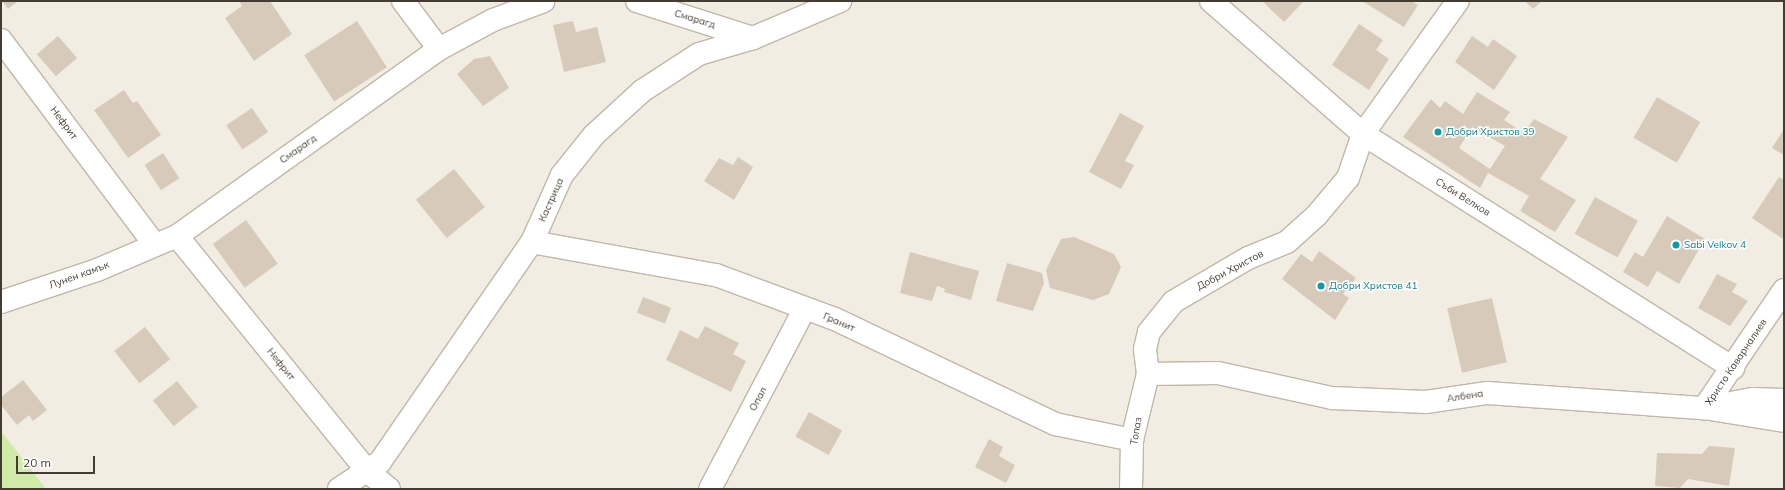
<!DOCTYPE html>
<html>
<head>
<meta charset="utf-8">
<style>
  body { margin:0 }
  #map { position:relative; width:1785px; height:490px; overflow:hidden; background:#f2ede2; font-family:Mulish,sans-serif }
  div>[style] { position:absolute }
  .green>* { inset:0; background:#d0eaa8 }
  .building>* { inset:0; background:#d8caba; transform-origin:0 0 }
  .roads { filter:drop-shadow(1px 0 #c1b7a8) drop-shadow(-1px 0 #c1b7a8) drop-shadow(0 1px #c1b7a8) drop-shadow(0 -1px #c1b7a8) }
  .street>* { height:22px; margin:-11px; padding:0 11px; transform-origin:11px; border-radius:11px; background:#fff }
  .dots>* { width:11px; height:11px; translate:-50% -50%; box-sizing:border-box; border:2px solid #fff; border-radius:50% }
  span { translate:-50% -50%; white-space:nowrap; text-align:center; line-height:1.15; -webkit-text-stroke:3px #fff; paint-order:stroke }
  .street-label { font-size:10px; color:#443c33 }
  .culture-label { font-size:10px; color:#0d838f }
  .left { translate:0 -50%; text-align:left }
  .frame { position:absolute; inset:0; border:2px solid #443c33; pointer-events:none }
  .scale { position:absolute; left:16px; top:456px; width:79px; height:18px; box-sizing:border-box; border:2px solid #443c33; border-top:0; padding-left:5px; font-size:12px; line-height:14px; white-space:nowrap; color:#443c33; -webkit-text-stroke:3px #fff; paint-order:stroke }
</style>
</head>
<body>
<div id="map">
  <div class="green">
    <div style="clip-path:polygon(1px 431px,46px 489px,1px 489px)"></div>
  </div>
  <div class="building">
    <div style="clip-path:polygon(2px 1px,18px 1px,8px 9px)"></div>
    <div style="clip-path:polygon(239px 1px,270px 1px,292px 34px,254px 61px,225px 18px,242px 6px)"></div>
    <div style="clip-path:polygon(1262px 1px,1304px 1px,1284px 22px)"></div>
    <div style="clip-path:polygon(1362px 1px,1411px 1px,1418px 5px,1404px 27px)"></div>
    <div style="clip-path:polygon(1525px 1px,1542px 1px,1533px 9px)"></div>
    <div style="left:357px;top:21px;width:55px;height:63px;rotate:57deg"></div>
    <div style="clip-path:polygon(573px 21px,576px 32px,597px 27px,606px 62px,564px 72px,553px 25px)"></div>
    <div style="clip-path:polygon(1359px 24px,1383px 40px,1376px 50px,1389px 59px,1369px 90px,1332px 65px)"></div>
    <div style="left:58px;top:36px;width:29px;height:28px;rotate:49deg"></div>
    <div style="clip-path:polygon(1472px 36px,1488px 47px,1493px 39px,1517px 56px,1494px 90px,1455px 62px)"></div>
    <div style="clip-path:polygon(490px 56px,509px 88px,483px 106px,457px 74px,474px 59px)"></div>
    <div style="clip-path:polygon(124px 90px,133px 103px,137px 101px,161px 135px,128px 158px,94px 110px)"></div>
    <div style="clip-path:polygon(evenodd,1477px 92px,1510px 112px,1504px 120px,1524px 133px,1534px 119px,1568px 137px,1540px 179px,1576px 200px,1555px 232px,1520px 211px,1529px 196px,1488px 173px,1480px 188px,1403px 137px,1431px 99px,1440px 108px,1445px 101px,1463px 114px,1477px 92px,1472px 127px,1505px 146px,1490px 169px,1459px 148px,1472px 127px)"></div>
    <div style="left:1657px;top:97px;width:50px;height:47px;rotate:30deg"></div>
    <div style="left:252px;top:108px;width:29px;height:31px;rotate:56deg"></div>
    <div style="clip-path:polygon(1120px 113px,1144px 126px,1125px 161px,1134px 165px,1121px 189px,1089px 172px)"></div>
    <div style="clip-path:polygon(1784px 129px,1784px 155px,1772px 148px)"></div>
    <div style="left:163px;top:153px;width:30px;height:22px;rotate:57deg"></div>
    <div style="clip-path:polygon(738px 157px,753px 167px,734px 200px,704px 181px,719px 158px,733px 165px)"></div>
    <div style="left:454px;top:169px;width:49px;height:49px;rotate:51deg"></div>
    <div style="clip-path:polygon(1779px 177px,1784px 180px,1783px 239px,1752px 218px)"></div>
    <div style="left:1595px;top:197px;width:49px;height:42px;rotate:29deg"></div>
    <div style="clip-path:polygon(1667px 216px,1705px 239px,1679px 284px,1657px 271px,1648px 287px,1623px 272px,1635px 252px,1643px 257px)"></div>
    <div style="left:246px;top:220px;width:54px;height:41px;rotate:54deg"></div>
    <div style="clip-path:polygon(1074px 237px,1114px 254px,1121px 267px,1109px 294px,1093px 300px,1050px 288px,1046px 270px,1061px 239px)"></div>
    <div style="clip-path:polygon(1319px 251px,1356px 278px,1343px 294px,1349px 298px,1335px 320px,1282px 279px,1301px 254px,1312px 262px)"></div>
    <div style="clip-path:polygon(910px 252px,979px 271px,971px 300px,944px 292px,945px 289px,937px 286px,932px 301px,900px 293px)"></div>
    <div style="clip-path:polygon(1007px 263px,1042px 273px,1044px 283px,1033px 311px,996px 301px)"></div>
    <div style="clip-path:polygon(1717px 274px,1737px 284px,1732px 292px,1748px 301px,1730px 326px,1698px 308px)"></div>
    <div style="left:643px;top:297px;width:30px;height:17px;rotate:21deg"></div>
    <div style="left:1492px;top:298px;width:66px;height:46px;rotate:77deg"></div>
    <div style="clip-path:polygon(705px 326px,739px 343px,733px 354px,746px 361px,731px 392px,666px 360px,680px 330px,698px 339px)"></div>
    <div style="left:145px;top:327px;width:41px;height:39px;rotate:52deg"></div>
    <div style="clip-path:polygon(23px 380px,47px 410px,33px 421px,29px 415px,17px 425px,1px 405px,1px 397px)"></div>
    <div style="left:177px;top:381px;width:33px;height:31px;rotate:51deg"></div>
    <div style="left:809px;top:412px;width:38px;height:28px;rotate:29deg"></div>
    <div style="clip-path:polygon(989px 439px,1003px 447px,999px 456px,1015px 465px,1006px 483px,975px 467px)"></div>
    <div style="clip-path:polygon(1709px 446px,1735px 448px,1729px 486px,1688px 479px,1680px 488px,1655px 486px,1657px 453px,1702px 454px)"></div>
  </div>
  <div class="roads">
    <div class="street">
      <div style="left:403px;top:1px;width:60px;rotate:53.1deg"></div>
      <div style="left:637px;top:1px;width:122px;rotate:17.7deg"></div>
      <div style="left:1211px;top:1px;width:202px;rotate:41.2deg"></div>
      <div style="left:1363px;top:134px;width:438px;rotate:32.3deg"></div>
      <div style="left:1px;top:40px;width:256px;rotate:53.1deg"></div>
      <div style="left:177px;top:236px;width:302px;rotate:51deg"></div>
      <div style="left:367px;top:471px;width:28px;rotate:39deg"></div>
      <div style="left:532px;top:242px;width:187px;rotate:10.2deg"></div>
      <div style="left:716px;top:275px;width:127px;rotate:20.3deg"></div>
      <div style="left:835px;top:319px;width:244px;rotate:25.5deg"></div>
      <div style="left:1055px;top:424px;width:79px;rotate:11.7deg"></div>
      <div style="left:1784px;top:290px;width:143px;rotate:124.1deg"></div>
      <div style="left:1704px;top:408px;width:81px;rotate:9.2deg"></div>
      <div style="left:1px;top:302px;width:101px;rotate:-18.4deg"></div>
      <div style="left:97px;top:270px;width:87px;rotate:-23deg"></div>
      <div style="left:177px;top:236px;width:322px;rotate:-35.5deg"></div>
      <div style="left:439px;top:49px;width:61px;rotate:-28.2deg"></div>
      <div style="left:493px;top:20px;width:54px;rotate:-20.4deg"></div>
      <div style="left:1148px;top:374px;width:70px;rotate:-0.8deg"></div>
      <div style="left:1218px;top:373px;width:117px;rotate:12.4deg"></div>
      <div style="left:1332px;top:398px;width:94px;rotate:2.4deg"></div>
      <div style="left:1426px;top:402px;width:62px;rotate:-8.4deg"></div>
      <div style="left:1487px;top:393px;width:218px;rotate:4deg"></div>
      <div style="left:1704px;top:408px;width:49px;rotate:-10.6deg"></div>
      <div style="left:1752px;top:399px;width:32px;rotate:2deg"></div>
      <div style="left:339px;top:489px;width:49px;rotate:-33.4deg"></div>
      <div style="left:380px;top:462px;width:267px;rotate:-55.4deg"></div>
      <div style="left:532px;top:242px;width:73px;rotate:-65.9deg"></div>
      <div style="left:562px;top:175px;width:51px;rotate:-51.3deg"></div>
      <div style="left:594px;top:135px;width:65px;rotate:-42.5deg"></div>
      <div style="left:642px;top:91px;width:68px;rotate:-33deg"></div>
      <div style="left:699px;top:54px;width:56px;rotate:-16.5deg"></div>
      <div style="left:753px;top:38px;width:95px;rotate:-23deg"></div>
      <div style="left:710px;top:489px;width:204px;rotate:-62.3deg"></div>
      <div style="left:1131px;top:489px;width:49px;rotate:-88.8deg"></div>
      <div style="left:1132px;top:440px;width:68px;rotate:-76.4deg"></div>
      <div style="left:1148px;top:374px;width:25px;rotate:-97deg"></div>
      <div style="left:1145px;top:349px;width:17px;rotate:-77deg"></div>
      <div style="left:1149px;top:332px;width:38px;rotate:-51deg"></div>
      <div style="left:1173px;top:302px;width:87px;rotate:-30.4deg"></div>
      <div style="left:1248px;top:258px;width:42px;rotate:-22.3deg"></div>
      <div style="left:1287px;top:242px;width:39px;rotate:-42deg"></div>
      <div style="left:1316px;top:216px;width:50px;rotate:-49.9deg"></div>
      <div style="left:1348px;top:178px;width:46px;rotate:-71.2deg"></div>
      <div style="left:1363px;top:134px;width:163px;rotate:-54.5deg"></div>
    </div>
  </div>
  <div class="dots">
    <div style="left:1438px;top:132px;background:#0f9aa8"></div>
    <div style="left:1676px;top:245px;background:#0f9aa8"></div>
    <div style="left:1321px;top:286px;background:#0f9aa8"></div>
  </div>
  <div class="street-label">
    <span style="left:695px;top:19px;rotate:17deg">Смарагд</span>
    <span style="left:64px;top:123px;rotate:53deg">Нефрит</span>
    <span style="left:298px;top:149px;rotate:-35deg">Смарагд</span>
    <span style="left:1463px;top:197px;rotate:32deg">Съби Велков</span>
    <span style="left:551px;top:200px;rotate:-66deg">Кастрица</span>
    <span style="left:1230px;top:270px;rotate:-28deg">Добри Христов</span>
    <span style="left:79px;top:275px;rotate:-20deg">Лунен камък</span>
    <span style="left:839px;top:322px;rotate:23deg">Гранит</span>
    <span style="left:1736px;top:362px;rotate:-56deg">Христо Каварналиев</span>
    <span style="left:281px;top:364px;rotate:51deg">Нефрит</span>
    <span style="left:1465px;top:396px;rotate:-9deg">Албена</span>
    <span style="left:758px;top:399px;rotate:-62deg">Опал</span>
    <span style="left:1136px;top:431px;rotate:-80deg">Топаз</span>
  </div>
  <div class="culture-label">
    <span class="left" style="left:1446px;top:132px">Добри Христов 39</span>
    <span class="left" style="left:1684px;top:245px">Sabi Velkov 4</span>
    <span class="left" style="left:1329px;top:286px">Добри Христов 41</span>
  </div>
  <div class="frame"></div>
  <div class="scale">20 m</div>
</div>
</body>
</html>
